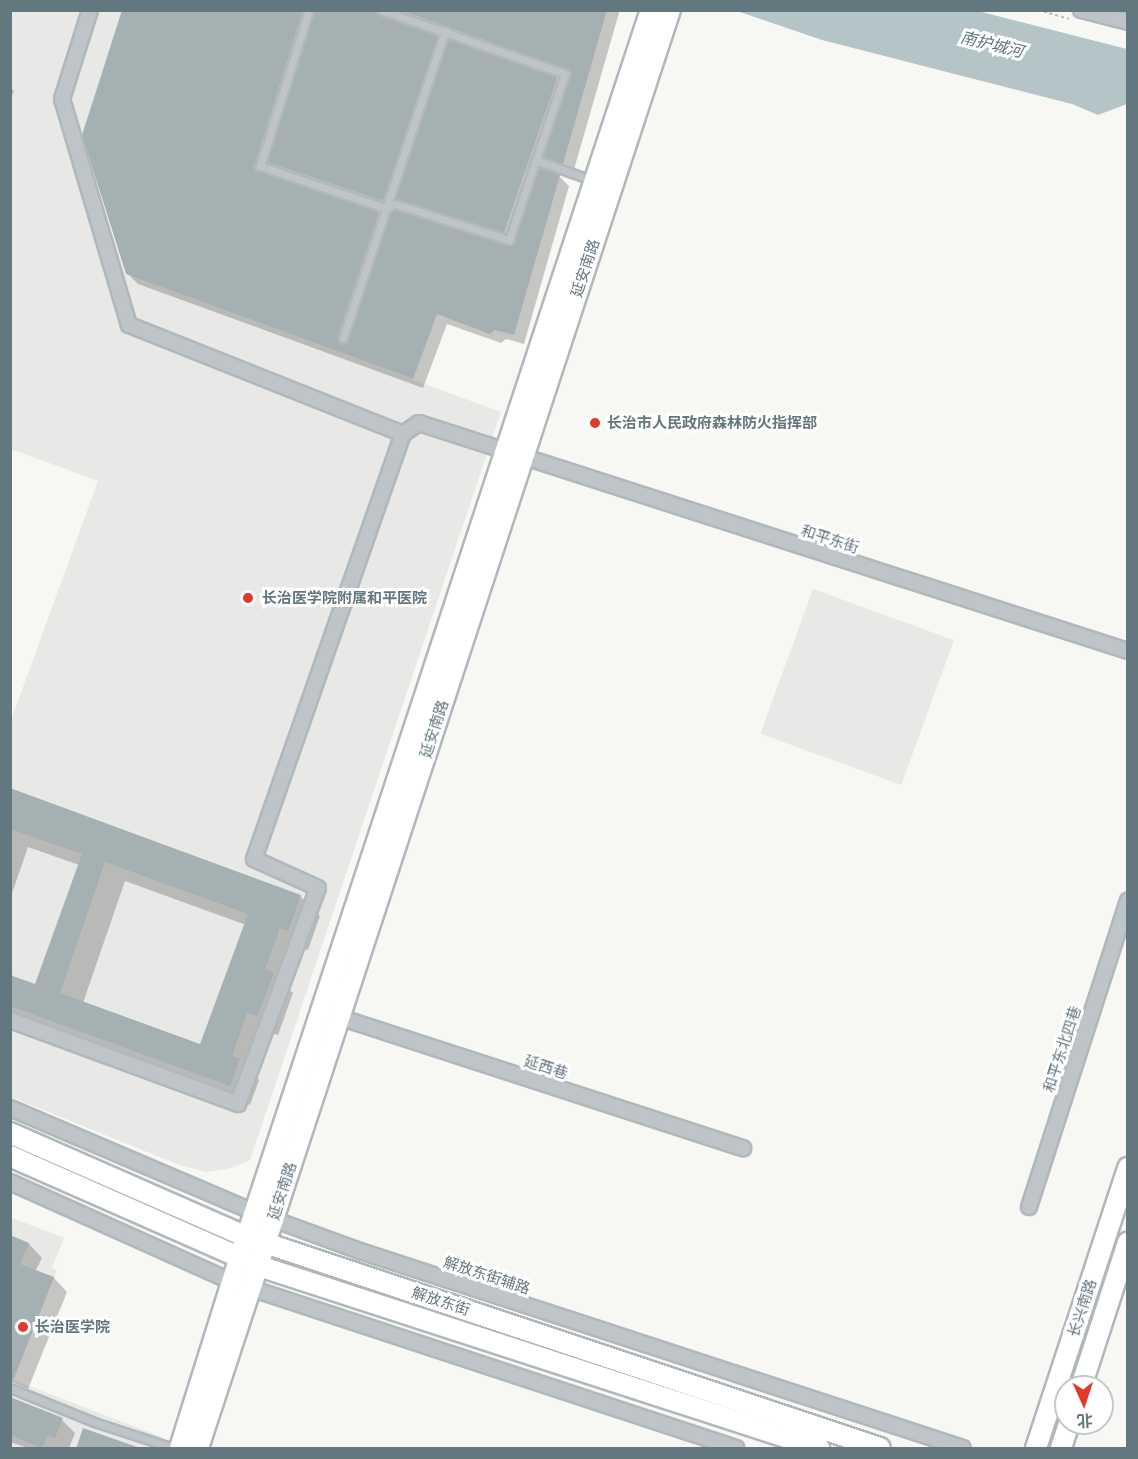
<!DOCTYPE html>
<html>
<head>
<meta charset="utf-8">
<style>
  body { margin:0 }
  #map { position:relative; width:1138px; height:1459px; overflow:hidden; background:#f7f7f4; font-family:"PT Sans","Noto Sans SC",sans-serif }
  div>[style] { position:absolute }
  .built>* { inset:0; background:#e8e8e7; transform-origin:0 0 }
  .water>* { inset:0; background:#b5c5c7 }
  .shadow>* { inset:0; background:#0003 }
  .building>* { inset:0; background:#a5b0b3; transform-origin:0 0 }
  .path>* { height:2px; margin-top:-1px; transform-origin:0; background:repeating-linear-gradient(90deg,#b9bdbf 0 3px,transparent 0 6px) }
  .roads { filter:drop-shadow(2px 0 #b1b8bb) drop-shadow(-2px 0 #b1b8bb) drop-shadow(0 2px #b1b8bb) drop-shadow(0 -2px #b1b8bb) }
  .lane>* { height:7px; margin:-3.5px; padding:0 3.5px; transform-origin:3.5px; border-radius:3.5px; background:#bec4c7 }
  .street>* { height:14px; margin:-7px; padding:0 7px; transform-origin:7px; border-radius:7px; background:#bec4c7 }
  .secondary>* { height:20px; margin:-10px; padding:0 10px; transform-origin:10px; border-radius:10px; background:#fff }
  .dots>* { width:16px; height:16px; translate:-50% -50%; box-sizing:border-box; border:3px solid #fff; border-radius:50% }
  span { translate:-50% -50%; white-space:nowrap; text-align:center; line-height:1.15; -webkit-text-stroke:6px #fff; paint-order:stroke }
  .street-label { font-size:15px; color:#63777f }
  .poi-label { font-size:15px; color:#63777f; font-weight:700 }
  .left { translate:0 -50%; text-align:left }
  .water-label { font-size:16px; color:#5e7679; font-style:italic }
  .frame { position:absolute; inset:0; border:12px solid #63777f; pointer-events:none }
  .north { position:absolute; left:1054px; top:1375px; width:60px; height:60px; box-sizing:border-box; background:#fff; border:2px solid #c1c9cc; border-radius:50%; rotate:177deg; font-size:16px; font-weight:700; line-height:24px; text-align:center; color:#63777f }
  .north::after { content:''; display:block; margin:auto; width:21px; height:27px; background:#e0382b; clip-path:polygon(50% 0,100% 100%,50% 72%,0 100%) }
</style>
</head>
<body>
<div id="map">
  <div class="built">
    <div style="clip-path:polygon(11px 11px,122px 11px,81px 139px,126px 274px,501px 412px,250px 1160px,232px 1168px,207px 1172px,182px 1166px,11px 1097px,11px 720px,98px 481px,11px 449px)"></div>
    <div style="left:813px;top:589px;width:150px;height:154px;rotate:20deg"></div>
    <div style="clip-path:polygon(10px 1217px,64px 1238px,52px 1268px,57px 1270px,13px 1380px,162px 1437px,157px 1448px,11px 1448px)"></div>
  </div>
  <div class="water">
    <div style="clip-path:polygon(974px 10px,1127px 49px,1127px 104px,1098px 115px,1072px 104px,822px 40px,737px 11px)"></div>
  </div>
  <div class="shadow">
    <div style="clip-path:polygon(evenodd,123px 10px,616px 10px,619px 13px,573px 173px,555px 167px,544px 156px,540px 169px,559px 176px,569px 186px,524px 344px,506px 339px,501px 343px,447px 324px,423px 388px,138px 284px,127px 273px,123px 10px,391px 14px,572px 77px,567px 89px,557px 79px,447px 47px,437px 37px,385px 19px,391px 14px,123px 10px,268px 162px,279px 172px,393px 210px,397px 197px,408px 208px,516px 242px,511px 247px,389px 224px,378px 213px,264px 175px,268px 162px)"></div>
    <div style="clip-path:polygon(10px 87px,14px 91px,10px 100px)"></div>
    <div style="clip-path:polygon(evenodd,10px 790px,300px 896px,320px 916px,308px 950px,300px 947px,286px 986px,293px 993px,278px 1035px,267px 1032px,253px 1073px,259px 1080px,250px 1105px,10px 1018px,10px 977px,36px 986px,79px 865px,28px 847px,10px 899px,10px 790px,125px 881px,246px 925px,201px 1046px,83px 1003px,125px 881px)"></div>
    <div style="clip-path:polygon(10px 1236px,29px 1244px,42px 1258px,35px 1272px,54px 1278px,67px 1292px,28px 1389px,10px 1381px)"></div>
    <div style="clip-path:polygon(10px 1399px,62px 1420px,75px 1433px,69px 1448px,28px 1448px,10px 1442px)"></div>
  </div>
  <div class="building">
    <div style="clip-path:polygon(122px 10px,303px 10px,254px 167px,258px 171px,379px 212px,338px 336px,341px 343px,348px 340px,391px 212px,395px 210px,511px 245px,514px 242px,539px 167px,560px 175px,514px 335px,495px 330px,490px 334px,437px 314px,413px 379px,126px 274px,82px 135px)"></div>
    <div style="clip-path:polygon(314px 10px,375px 10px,379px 15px,438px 36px,383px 201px,267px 162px)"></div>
    <div style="clip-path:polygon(400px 10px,607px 10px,563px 164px,543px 157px,570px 76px,569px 70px)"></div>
    <div style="left:448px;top:39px;width:116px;height:169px;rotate:19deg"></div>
    <div style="clip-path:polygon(evenodd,10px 788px,301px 895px,288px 931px,280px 928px,265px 969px,274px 972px,258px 1016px,247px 1013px,232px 1056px,240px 1059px,230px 1086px,10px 1006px,10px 975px,35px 984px,82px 854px,10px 829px,10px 788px,105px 862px,248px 914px,200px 1044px,60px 993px,105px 862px)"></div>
    <div style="clip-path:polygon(10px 1235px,29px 1243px,20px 1264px,54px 1277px,12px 1383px)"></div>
    <div style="clip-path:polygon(10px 1397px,63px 1418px,55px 1438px,48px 1435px,42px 1448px,10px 1435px)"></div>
    <div style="clip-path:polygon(83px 1428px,137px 1447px,137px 1449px,76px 1449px)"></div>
  </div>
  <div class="path">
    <div style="left:1038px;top:10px;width:32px;rotate:16deg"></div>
  </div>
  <div class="roads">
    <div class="lane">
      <div style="left:309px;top:10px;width:164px;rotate:107.4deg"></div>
      <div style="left:260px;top:166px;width:132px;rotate:18.6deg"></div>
      <div style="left:385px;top:208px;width:11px;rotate:-22deg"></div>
      <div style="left:395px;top:204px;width:120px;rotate:17.5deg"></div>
      <div style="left:509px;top:240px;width:175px;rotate:-71.4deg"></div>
      <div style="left:565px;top:74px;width:195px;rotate:-160.8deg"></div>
      <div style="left:538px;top:161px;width:57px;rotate:19.4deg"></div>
      <div style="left:343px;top:338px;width:324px;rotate:-71.6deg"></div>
      <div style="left:10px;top:1388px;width:91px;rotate:22deg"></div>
      <div style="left:94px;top:1422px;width:84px;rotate:18deg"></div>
    </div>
    <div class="street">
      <div style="left:1081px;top:10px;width:49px;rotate:14.3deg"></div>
      <div style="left:403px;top:434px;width:19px;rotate:-35deg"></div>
      <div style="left:419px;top:423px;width:745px;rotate:17.83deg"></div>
      <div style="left:339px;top:1017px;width:425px;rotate:18deg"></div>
      <div style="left:10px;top:1020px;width:243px;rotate:20.2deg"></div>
      <div style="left:238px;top:1104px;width:230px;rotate:-69.7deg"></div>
      <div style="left:318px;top:888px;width:70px;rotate:-155.6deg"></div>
      <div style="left:254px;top:859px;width:450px;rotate:-70.7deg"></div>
      <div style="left:403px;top:434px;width:295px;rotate:-158.3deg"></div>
      <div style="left:129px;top:325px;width:236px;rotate:-106.5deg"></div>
      <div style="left:62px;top:99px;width:93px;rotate:-72.5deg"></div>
      <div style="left:10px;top:1108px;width:267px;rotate:23.1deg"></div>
      <div style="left:256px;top:1213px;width:111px;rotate:20.1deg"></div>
      <div style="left:360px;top:1251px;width:634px;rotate:18.09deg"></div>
      <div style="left:10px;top:1182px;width:243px;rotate:24.2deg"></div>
      <div style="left:232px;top:1282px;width:531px;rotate:18.23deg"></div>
      <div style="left:1029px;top:1207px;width:322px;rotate:-72.1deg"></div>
    </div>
    <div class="secondary">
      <div style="left:10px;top:1133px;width:259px;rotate:23.7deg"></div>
      <div style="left:247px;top:1237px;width:667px;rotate:18.43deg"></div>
      <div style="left:10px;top:1156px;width:272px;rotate:23.8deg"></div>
      <div style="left:259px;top:1266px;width:589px;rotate:18deg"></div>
      <div style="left:1081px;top:1387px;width:152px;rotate:-72deg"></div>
      <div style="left:180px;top:1448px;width:200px;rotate:-72.6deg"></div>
      <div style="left:240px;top:1257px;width:1313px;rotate:-71.76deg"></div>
      <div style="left:198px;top:1448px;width:1513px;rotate:-71.83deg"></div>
      <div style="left:1036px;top:1448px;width:295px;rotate:-71.8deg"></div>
      <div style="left:1061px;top:1448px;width:26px;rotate:-72deg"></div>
    </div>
  </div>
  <div class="dots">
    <div style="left:595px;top:423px;background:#e0382b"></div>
    <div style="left:248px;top:598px;background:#e0382b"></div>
    <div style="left:23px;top:1327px;background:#e0382b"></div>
  </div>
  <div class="street-label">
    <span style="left:585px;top:268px;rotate:-72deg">延安南路</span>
    <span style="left:830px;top:539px;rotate:18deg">和平东街</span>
    <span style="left:434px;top:729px;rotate:-72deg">延安南路</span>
    <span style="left:1062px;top:1049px;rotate:-72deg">和平东北四巷</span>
    <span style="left:546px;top:1067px;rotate:18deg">延西巷</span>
    <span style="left:282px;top:1191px;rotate:-72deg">延安南路</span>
    <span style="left:487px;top:1275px;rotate:18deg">解放东街辅路</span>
    <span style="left:441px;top:1301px;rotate:18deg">解放东街</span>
    <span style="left:1082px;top:1308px;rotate:-72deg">长兴南路</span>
  </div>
  <div class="poi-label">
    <span class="left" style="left:607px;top:423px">长治市人民政府森林防火指挥部</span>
    <span class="left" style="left:262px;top:598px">长治医学院附属和平医院</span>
    <span class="left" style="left:35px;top:1327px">长治医学院</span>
  </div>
  <div class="water-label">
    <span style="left:992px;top:44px;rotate:14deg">南护城河</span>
  </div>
  <div class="frame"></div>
  <div class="north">北</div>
</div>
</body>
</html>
